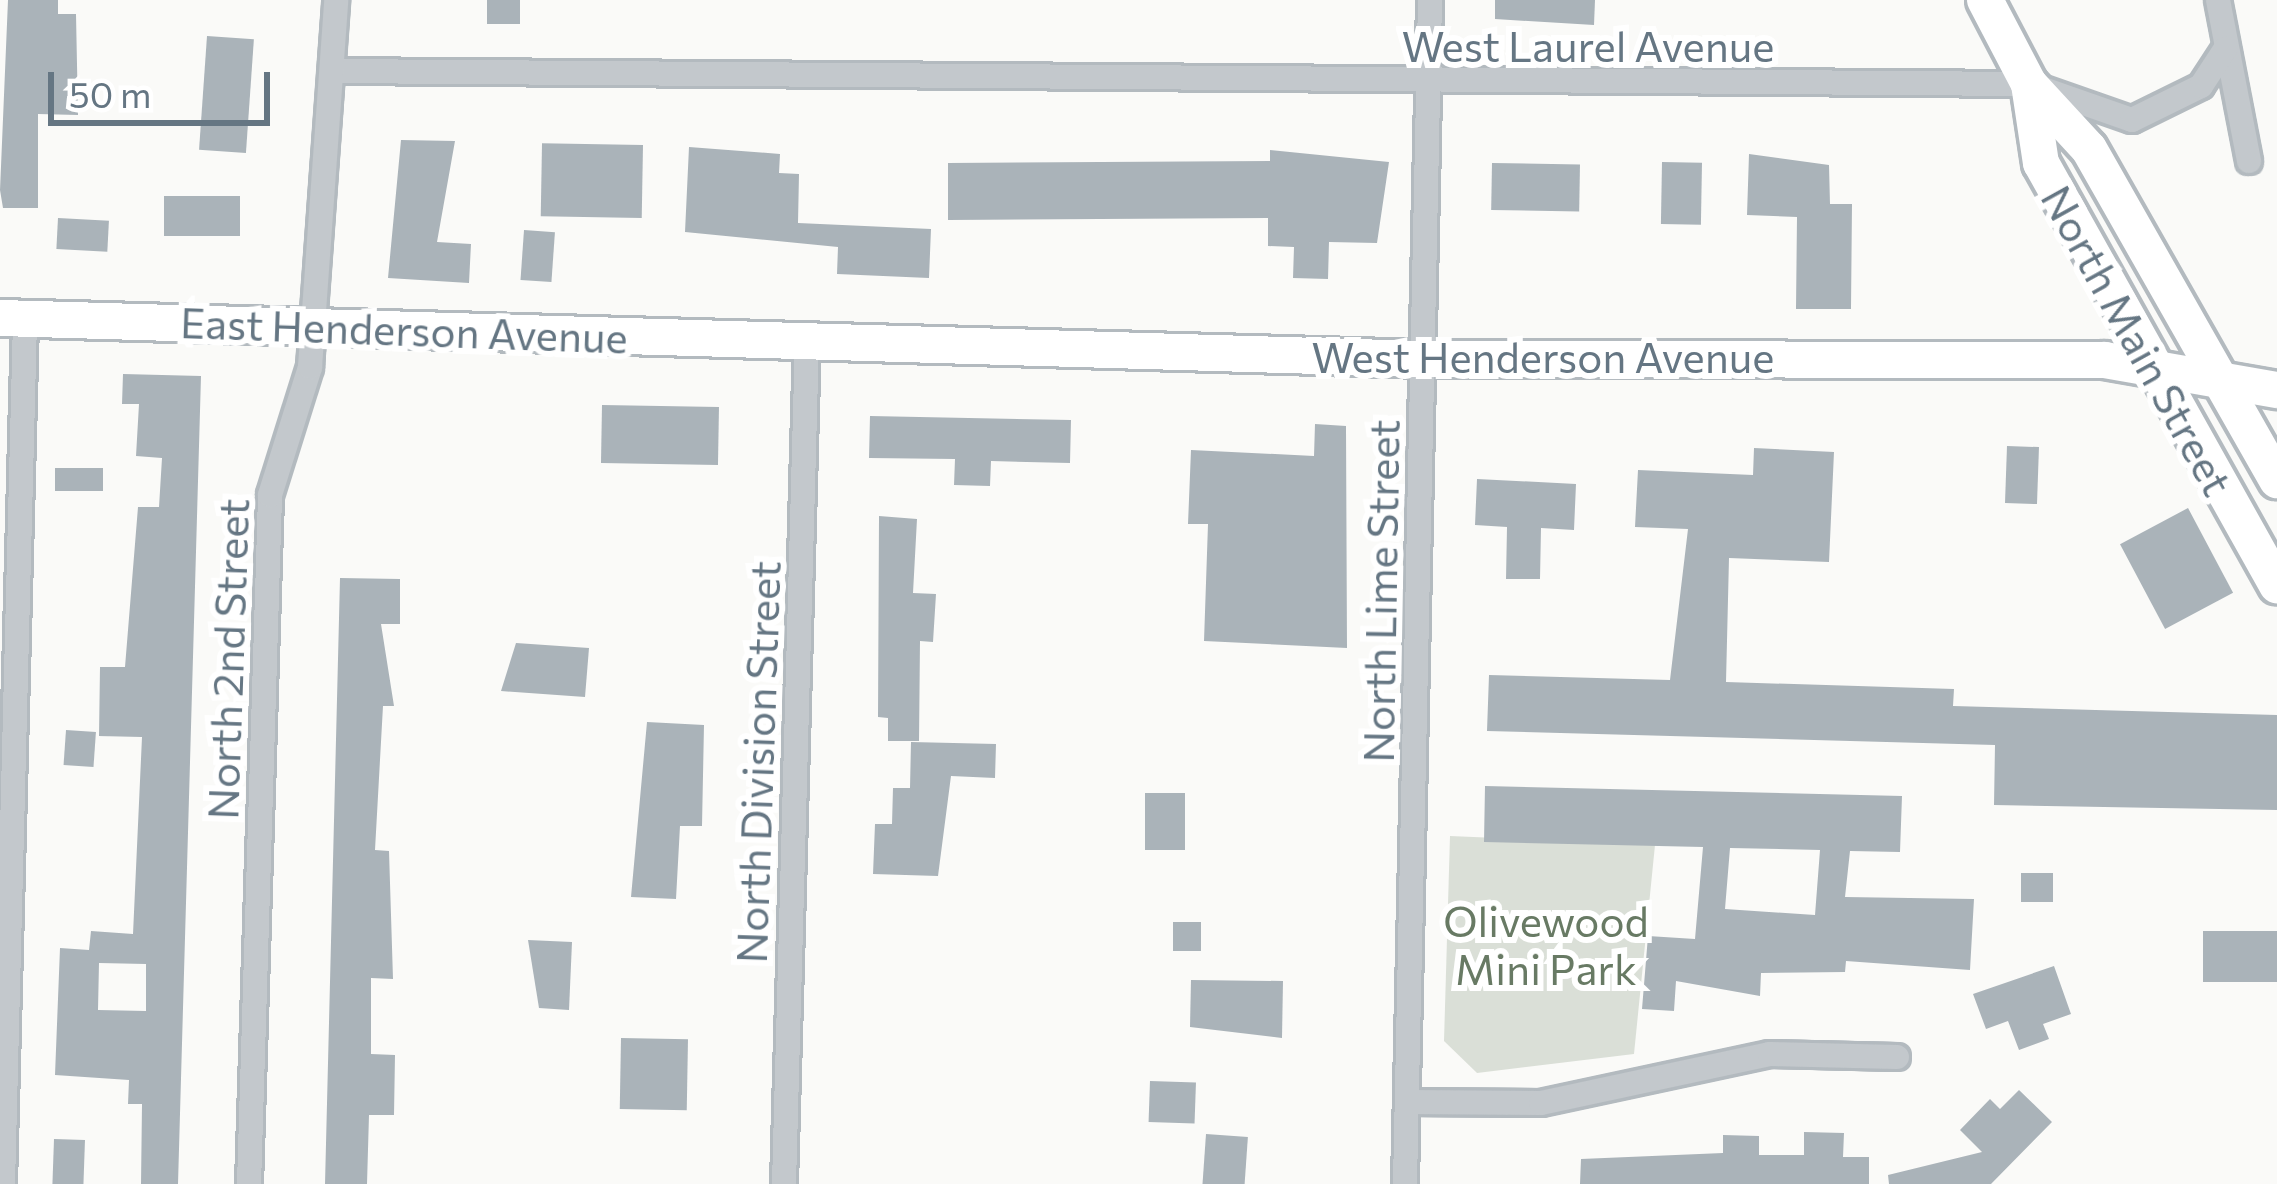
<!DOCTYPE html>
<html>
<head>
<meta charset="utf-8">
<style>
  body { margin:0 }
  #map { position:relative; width:2277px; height:1184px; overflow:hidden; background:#fafaf8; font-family:Commissioner,sans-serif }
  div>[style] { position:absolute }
  .green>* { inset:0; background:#dadfd7 }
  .building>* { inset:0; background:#aab3b9; transform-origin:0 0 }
  .roads { filter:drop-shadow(3px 0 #b3babf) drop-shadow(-3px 0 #b3babf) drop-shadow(0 3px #b3babf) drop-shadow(0 -3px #b3babf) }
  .street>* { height:24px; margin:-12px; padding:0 12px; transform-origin:12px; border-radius:12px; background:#c3c8cc }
  .secondary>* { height:36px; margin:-18px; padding:0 18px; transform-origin:18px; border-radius:18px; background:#fff }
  span { translate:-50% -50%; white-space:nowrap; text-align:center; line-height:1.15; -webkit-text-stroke:12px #fff; paint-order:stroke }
  .street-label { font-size:42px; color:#657683 }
  .park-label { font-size:42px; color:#687a64 }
  .scale { position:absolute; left:48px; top:72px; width:222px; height:54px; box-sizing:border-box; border:6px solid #657683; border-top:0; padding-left:15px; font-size:36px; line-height:42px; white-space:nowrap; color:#657683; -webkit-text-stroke:9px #fff; paint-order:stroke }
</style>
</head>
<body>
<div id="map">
  <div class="green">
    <div style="clip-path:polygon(1450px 836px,1655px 845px,1634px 1054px,1477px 1073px,1444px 1041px)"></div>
  </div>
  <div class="building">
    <div style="clip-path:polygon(8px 0,58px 0,58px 14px,76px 14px,78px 115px,38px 114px,38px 208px,3px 208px,0 190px)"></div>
    <div style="left:487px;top:0;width:33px;height:24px"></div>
    <div style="clip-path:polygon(1495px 0,1595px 0,1594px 25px,1495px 19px)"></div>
    <div style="left:207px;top:36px;width:47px;height:114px;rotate:4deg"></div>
    <div style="clip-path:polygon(401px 140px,455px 141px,437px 242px,471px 244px,469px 283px,388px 278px)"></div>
    <div style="left:643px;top:145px;width:73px;height:101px;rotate:91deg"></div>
    <div style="clip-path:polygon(689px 147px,780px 154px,779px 173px,799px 174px,798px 223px,931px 229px,929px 278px,837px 274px,838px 247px,685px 232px)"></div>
    <div style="clip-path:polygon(1270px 150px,1389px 162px,1377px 243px,1329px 242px,1328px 279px,1293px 278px,1294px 247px,1268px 246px,1268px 218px,948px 220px,948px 163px,1270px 161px)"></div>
    <div style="clip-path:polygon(1749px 154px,1829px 165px,1830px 204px,1852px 204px,1851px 309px,1796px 309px,1797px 217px,1747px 215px)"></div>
    <div style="left:1662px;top:162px;width:40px;height:62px;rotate:1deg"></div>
    <div style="left:1492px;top:163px;width:88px;height:47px;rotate:1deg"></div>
    <div style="left:164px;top:196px;width:76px;height:40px"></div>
    <div style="left:58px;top:218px;width:51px;height:31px;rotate:3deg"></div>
    <div style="left:524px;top:230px;width:31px;height:50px;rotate:4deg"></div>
    <div style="clip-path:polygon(evenodd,123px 374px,201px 376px,178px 1184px,141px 1184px,142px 1104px,128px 1104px,129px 1080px,55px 1075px,60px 948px,89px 950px,91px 931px,133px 934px,142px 737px,99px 736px,100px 667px,125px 667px,138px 507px,159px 507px,162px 458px,136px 456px,139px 404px,122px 404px,123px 374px,99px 963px,146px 964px,146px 1011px,98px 1010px,99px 963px)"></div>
    <div style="left:602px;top:405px;width:117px;height:58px;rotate:1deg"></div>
    <div style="clip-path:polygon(870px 416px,1071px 420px,1070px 463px,991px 461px,990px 486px,954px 485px,955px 459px,869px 458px)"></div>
    <div style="clip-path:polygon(1315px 424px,1346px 426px,1347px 648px,1204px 641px,1208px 524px,1188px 524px,1191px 450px,1314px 456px)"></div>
    <div style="left:2007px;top:446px;width:32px;height:57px;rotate:2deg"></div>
    <div style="clip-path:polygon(1754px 448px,1834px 452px,1829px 562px,1729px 558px,1726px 682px,1954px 689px,1953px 706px,2277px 715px,2277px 810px,1994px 805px,1995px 745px,1487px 731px,1489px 675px,1670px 680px,1688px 529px,1635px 527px,1638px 470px,1753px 475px)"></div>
    <div style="left:55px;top:468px;width:48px;height:23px"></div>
    <div style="clip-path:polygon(1477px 479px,1576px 484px,1574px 530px,1541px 528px,1540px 579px,1506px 579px,1507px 527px,1475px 525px)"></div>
    <div style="left:2188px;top:508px;width:96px;height:77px;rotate:62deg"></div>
    <div style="clip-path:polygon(879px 516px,917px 519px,913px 593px,936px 594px,933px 642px,920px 641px,919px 741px,888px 741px,888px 718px,878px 717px)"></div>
    <div style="clip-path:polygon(340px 578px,400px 579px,400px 624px,381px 624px,394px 706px,383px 706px,375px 850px,389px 851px,393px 979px,371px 978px,371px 1054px,395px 1055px,394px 1115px,369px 1115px,367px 1184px,325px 1184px)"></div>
    <div style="clip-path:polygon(516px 643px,589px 648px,585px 697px,501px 691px)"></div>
    <div style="clip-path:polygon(647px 722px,704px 725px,702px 826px,680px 826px,676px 899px,631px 897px)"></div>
    <div style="left:66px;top:730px;width:30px;height:35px;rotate:4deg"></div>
    <div style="clip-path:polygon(911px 742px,996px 744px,995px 778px,951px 776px,938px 876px,873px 874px,875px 824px,892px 824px,893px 788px,910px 788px)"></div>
    <div style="clip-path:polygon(evenodd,1485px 786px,1902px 796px,1900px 852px,1850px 851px,1845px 897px,1974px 899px,1970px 970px,1846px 961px,1845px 972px,1761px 973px,1760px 996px,1676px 981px,1674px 1011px,1642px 1009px,1648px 936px,1695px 939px,1703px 847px,1484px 842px,1485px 786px,1730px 848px,1820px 850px,1815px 915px,1725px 909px,1730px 848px)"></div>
    <div style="left:1145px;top:793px;width:40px;height:57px"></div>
    <div style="left:2021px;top:873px;width:32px;height:29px"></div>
    <div style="left:1173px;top:922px;width:28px;height:29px"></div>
    <div style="left:2203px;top:931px;width:74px;height:51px"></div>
    <div style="clip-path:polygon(528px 940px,572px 942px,569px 1010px,539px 1008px)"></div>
    <div style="clip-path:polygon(2054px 966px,2071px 1014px,2043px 1024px,2049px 1039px,2019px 1050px,2008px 1021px,1986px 1029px,1973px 994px)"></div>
    <div style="clip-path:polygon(1191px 980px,1283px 981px,1282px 1038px,1190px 1027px)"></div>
    <div style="left:621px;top:1038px;width:67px;height:71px;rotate:1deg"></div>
    <div style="left:1150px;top:1081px;width:46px;height:41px;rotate:2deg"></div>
    <div style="clip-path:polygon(2019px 1090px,2052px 1122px,1991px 1184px,1889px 1184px,1888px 1175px,1982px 1152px,1960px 1130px,1990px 1099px,2000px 1109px)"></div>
    <div style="clip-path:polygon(1804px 1132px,1844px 1133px,1843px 1157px,1869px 1157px,1869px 1184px,1580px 1184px,1581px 1159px,1723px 1153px,1723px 1135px,1759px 1136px,1759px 1155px,1804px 1155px)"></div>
    <div style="left:1206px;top:1134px;width:42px;height:50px;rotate:4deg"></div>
    <div style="left:54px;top:1139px;width:31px;height:45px;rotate:2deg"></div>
  </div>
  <div class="roads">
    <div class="street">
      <div style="left:2218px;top:0;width:164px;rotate:79.1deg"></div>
      <div style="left:333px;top:71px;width:1696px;rotate:0.44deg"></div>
      <div style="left:2029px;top:84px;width:109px;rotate:19.3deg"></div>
      <div style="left:2132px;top:120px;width:77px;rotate:-26.2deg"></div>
      <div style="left:2201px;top:86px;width:45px;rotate:-56.7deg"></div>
      <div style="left:1407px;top:1102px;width:134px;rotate:0.4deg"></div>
      <div style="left:1541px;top:1103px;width:234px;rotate:-12.1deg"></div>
      <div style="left:1770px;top:1054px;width:127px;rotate:1.4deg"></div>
      <div style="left:3px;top:1184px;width:866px;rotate:-88.54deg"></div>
      <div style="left:249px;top:1184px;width:689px;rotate:-88.25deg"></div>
      <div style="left:270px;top:495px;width:134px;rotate:-72.6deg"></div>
      <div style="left:310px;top:367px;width:368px;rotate:-85.9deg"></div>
      <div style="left:784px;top:1184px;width:843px;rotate:-88.44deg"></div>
      <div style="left:1405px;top:1184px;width:1184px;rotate:-88.79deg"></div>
    </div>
    <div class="secondary">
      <div style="left:1985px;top:0;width:95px;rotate:62.4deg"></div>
      <div style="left:2029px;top:84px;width:88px;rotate:47.3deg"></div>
      <div style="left:2089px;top:149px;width:381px;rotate:60.4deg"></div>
      <div style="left:2029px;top:84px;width:80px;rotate:81.4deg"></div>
      <div style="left:2041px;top:163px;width:484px;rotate:60.8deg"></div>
      <div style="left:0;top:318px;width:1426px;rotate:1.65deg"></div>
      <div style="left:1425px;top:359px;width:680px;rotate:0.08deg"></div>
      <div style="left:2105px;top:360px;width:175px;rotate:9.9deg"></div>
    </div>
  </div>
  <div class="street-label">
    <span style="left:1588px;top:45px">West Laurel Avenue</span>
    <span style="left:404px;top:329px;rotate:2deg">East Henderson Avenue</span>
    <span style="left:2138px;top:340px;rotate:61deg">North Main Street</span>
    <span style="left:1543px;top:356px">West Henderson Avenue</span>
    <span style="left:1380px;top:591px;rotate:-89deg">North Lime Street</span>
    <span style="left:227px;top:659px;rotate:-88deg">North 2nd Street</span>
    <span style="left:757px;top:762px;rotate:-88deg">North Division Street</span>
  </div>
  <div class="park-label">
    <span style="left:1546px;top:944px">Olivewood<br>Mini Park</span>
  </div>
  <div class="scale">50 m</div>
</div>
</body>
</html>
